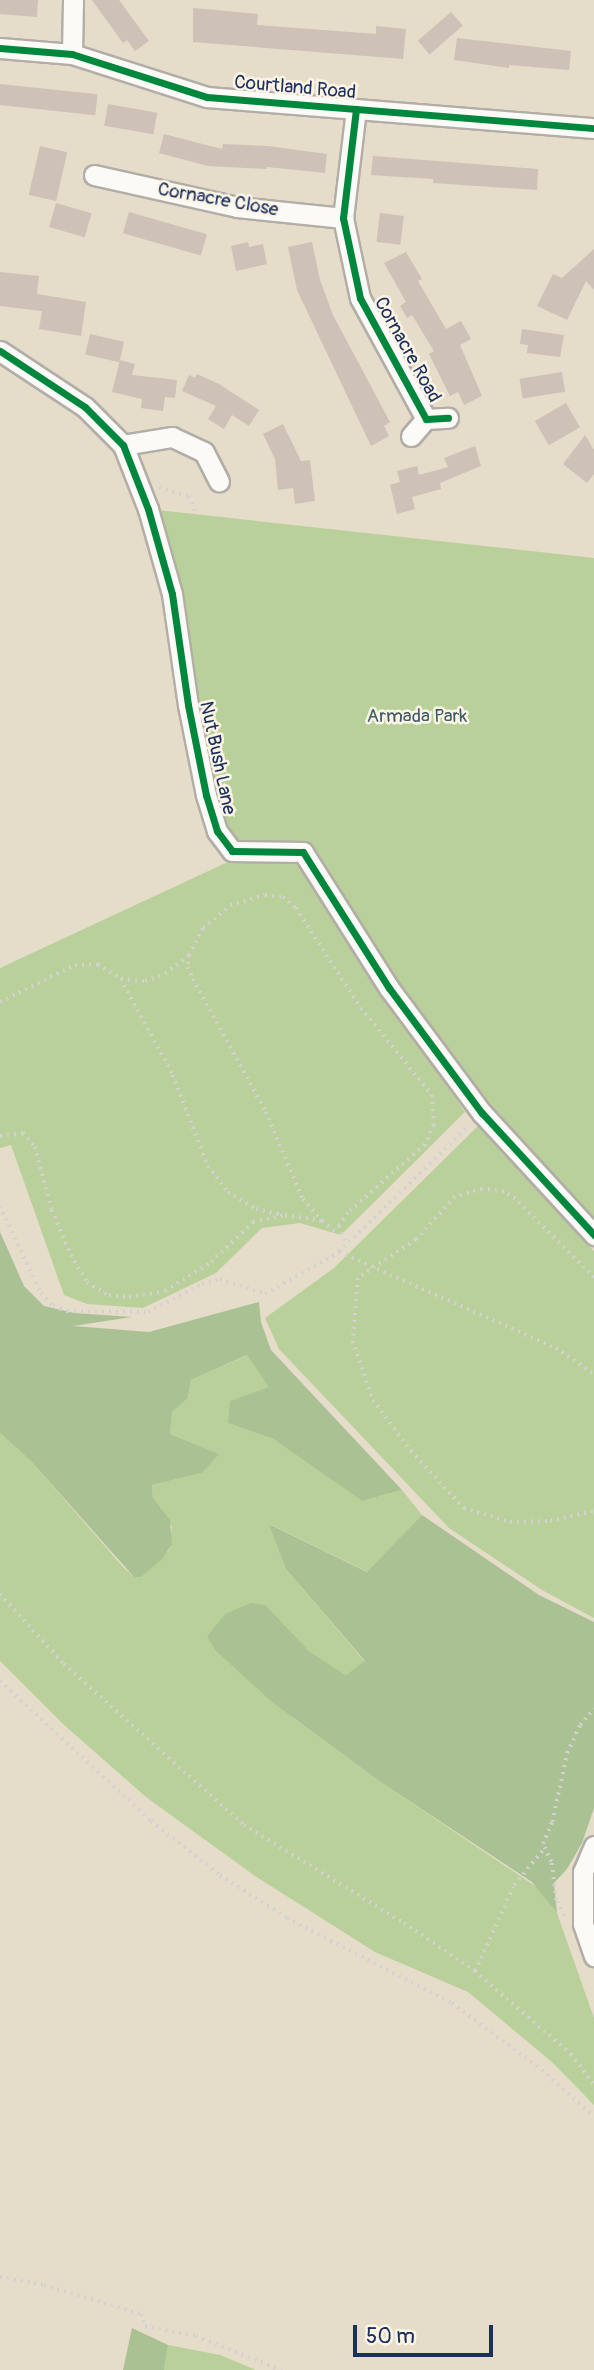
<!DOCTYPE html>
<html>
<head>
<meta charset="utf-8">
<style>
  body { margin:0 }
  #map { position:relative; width:594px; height:2370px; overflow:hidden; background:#e5dcca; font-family:Pangolin,sans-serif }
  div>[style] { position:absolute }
  .green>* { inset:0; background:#bad09b }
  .forest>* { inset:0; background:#aac193 }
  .building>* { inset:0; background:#cec1b7; transform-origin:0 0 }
  .path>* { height:3.5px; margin-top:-1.75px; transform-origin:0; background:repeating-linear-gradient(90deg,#d3d2d0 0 2px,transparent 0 7px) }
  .roads { filter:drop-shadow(2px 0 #b2aea7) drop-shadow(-2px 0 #b2aea7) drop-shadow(0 2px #b2aea7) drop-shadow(0 -2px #b2aea7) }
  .street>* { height:19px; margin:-9.5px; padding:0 9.5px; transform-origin:9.5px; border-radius:9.5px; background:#fbfaf7 }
  .cycleway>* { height:7px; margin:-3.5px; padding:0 3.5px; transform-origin:3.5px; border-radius:3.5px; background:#00873e }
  span { translate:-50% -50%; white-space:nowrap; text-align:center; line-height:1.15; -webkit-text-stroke:5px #fcf5e5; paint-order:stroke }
  .street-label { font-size:19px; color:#1b2f5e }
  .park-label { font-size:19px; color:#405c65 }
  .scale { position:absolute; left:353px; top:2325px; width:140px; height:32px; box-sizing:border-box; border:4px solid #1b2f5e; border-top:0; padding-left:9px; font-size:21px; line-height:24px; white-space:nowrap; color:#1b2f5e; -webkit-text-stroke:5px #fcf5e5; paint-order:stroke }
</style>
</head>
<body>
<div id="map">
  <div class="green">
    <div style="clip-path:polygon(148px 509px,594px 558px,594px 1235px,495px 1130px,303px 852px,232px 851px,217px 831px)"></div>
    <div style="clip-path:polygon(232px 860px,300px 863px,465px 1112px,341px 1235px,300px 1223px,262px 1228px,216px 1273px,143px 1308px,87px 1304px,64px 1295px,11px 1145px,0 1148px,0 968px)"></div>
    <div style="clip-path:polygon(479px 1125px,594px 1251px,594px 1618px,542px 1590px,449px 1528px,279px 1349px,265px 1318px,334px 1268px)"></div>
    <div style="clip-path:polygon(248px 1355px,270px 1387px,228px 1423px,273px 1439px,362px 1501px,402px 1490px,422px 1515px,368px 1572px,270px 1524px,286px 1569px,365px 1662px,346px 1675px,309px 1651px,290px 1633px,207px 1637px,215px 1650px,296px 1720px,379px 1781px,538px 1888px,557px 1913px,594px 2018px,594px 2105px,553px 2063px,468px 1992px,375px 1952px,255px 1876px,146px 1797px,63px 1724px,0 1661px,0 1433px,31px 1461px,123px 1567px,134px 1577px,141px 1577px,169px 1550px,172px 1527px,153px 1498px,152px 1485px,202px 1473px,218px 1454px,170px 1434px,171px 1412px,188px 1398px,191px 1380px)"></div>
    <div style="clip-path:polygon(168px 2345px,220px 2355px,256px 2370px,164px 2370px)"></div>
  </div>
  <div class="forest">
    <div style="clip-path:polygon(0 1232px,24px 1286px,44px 1306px,74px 1313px,132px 1317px,73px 1326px,149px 1332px,259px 1302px,261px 1322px,271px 1350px,402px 1490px,362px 1501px,273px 1439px,228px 1423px,230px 1401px,269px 1387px,247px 1355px,191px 1380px,188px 1398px,172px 1412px,170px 1434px,219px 1454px,202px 1473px,152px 1485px,153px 1498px,170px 1520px,172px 1544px,162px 1559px,141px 1577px,134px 1577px,31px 1461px,0 1433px)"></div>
    <div style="clip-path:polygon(422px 1515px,539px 1595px,594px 1622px,594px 1808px,582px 1843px,567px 1869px,554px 1883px,557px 1913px,532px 1882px,379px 1781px,272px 1702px,215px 1650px,207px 1637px,225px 1614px,251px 1603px,265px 1605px,309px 1651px,346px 1675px,365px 1661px,286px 1569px,269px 1524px,367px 1572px)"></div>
    <div style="clip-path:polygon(132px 2328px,168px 2345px,164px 2370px,123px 2370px)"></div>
  </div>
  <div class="building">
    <div style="clip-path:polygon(0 0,38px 0,37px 17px,0 14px)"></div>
    <div style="clip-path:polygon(92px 0,119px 0,149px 41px,135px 51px,127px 40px,123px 43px)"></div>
    <div style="clip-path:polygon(193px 8px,258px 14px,257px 25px,376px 34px,376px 26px,406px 29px,403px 59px,193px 42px)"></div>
    <div style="left:451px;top:12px;width:18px;height:44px;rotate:49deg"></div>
    <div style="clip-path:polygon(457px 38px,571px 51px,569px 70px,509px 65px,509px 68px,454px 60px)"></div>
    <div style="left:0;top:84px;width:98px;height:21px;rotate:6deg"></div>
    <div style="left:108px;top:104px;width:50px;height:22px;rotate:10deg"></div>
    <div style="clip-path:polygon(164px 134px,222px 149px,223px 144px,268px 146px,327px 154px,325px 173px,267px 167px,267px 169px,208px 166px,159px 153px)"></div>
    <div style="left:40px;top:146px;width:28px;height:50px;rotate:13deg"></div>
    <div style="clip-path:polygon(373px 156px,538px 169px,537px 190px,433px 183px,433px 179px,371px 175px)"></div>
    <div style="left:56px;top:203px;width:37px;height:25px;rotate:16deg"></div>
    <div style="left:129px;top:212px;width:81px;height:22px;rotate:16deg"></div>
    <div style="left:380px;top:213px;width:24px;height:29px;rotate:7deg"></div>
    <div style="clip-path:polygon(248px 242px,249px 247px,263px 244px,267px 264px,236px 271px,231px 246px)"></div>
    <div style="clip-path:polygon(312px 242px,320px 280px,333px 315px,390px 422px,384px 426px,389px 436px,371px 446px,297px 290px,288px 247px)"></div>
    <div style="clip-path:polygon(594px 249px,594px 290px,586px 281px,567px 320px,537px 306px,553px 274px,562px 278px)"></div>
    <div style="clip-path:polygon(406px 252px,422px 279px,418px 281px,446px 329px,461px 321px,471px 339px,460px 345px,482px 396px,464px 405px,458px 392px,450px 396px,429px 354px,434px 351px,412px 315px,407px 318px,400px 306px,406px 302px,384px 263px)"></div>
    <div style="clip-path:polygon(0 272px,39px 276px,37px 294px,86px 302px,81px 336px,39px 329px,42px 311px,0 306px)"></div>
    <div style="clip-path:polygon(522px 329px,564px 335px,560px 357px,527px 353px,528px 345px,520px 344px)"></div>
    <div style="left:90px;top:334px;width:35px;height:21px;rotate:13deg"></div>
    <div style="clip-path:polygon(120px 360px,135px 364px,132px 375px,177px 380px,175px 398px,165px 397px,163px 411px,141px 408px,142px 399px,112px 392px)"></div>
    <div style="left:562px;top:372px;width:20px;height:43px;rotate:81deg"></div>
    <div style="clip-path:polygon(197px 374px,219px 384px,259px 410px,249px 426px,232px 415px,224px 429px,208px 419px,216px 406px,182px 391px,189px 375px,195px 378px)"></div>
    <div style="left:566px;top:403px;width:28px;height:36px;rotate:60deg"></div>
    <div style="clip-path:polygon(283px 424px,301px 461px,310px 460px,315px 501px,295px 504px,293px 488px,278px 490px,275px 459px,263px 434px)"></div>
    <div style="clip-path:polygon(585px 435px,594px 450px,594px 474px,587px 483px,563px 464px)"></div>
    <div style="clip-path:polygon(475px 446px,481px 466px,440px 483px,441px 489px,412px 497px,415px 509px,397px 514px,390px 485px,400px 482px,397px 471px,417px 466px,419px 475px,448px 467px,444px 458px)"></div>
  </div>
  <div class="path">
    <div style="left:159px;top:488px;width:31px;rotate:15deg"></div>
    <div style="left:189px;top:496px;width:21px;rotate:67deg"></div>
    <div style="left:189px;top:955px;width:12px;rotate:95deg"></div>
    <div style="left:188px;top:967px;width:13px;rotate:67deg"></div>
    <div style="left:193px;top:979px;width:152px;rotate:61.2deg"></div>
    <div style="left:266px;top:1112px;width:95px;rotate:67deg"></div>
    <div style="left:303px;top:1199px;width:29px;rotate:49deg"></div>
    <div style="left:322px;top:1221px;width:21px;rotate:37deg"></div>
    <div style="left:121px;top:979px;width:109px;rotate:61.6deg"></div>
    <div style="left:173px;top:1075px;width:97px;rotate:69deg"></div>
    <div style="left:208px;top:1166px;width:33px;rotate:52deg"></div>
    <div style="left:228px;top:1192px;width:33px;rotate:31deg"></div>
    <div style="left:256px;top:1209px;width:28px;rotate:13deg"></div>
    <div style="left:0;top:1002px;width:84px;rotate:-26.3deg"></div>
    <div style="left:75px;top:965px;width:23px;rotate:-2deg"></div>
    <div style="left:98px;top:964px;width:27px;rotate:33deg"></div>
    <div style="left:121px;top:979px;width:24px;rotate:5deg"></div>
    <div style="left:145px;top:981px;width:21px;rotate:-19deg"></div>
    <div style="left:165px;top:974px;width:31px;rotate:-38deg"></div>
    <div style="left:189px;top:955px;width:30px;rotate:-63deg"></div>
    <div style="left:203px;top:928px;width:35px;rotate:-40deg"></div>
    <div style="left:230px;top:905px;width:36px;rotate:-16deg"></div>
    <div style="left:265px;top:895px;width:18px;rotate:6deg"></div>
    <div style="left:283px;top:897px;width:17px;rotate:40deg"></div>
    <div style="left:296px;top:908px;width:119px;rotate:57deg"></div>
    <div style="left:361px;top:1008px;width:112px;rotate:50.8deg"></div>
    <div style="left:432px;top:1095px;width:30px;rotate:86deg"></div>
    <div style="left:434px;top:1125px;width:22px;rotate:114deg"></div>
    <div style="left:425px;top:1145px;width:103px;rotate:138.6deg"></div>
    <div style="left:348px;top:1213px;width:16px;rotate:125deg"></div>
    <div style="left:339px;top:1226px;width:20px;rotate:66deg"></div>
    <div style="left:0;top:1136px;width:23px;rotate:-7deg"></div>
    <div style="left:23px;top:1133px;width:18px;rotate:49deg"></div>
    <div style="left:35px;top:1147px;width:65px;rotate:74.9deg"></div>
    <div style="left:52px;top:1210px;width:49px;rotate:67.1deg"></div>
    <div style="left:71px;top:1255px;width:31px;rotate:59deg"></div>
    <div style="left:87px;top:1282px;width:26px;rotate:31deg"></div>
    <div style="left:109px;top:1295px;width:20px;rotate:6deg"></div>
    <div style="left:129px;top:1297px;width:36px;rotate:-9deg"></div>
    <div style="left:165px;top:1291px;width:54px;rotate:-32.2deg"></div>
    <div style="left:211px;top:1262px;width:58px;rotate:-43.6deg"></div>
    <div style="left:253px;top:1222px;width:33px;rotate:-12deg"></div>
    <div style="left:285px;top:1215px;width:37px;rotate:9deg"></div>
    <div style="left:0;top:1206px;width:96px;rotate:64.8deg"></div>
    <div style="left:41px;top:1293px;width:18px;rotate:47deg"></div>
    <div style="left:53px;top:1306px;width:15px;rotate:20deg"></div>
    <div style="left:67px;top:1311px;width:81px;rotate:0.7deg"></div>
    <div style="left:148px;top:1312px;width:61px;rotate:-27.4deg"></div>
    <div style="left:202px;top:1284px;width:19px;rotate:-16deg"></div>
    <div style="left:220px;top:1279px;width:47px;rotate:18.4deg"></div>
    <div style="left:265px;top:1294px;width:85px;rotate:-29.6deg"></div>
    <div style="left:339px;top:1252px;width:180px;rotate:-44.3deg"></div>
    <div style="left:339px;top:1252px;width:237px;rotate:23.9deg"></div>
    <div style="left:556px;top:1348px;width:46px;rotate:34.4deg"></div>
    <div style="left:594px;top:1278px;width:112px;rotate:-135deg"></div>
    <div style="left:515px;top:1199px;width:13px;rotate:-148deg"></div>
    <div style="left:504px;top:1192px;width:22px;rotate:-172deg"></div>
    <div style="left:482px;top:1189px;width:28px;rotate:163deg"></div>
    <div style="left:455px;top:1197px;width:58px;rotate:132.2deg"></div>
    <div style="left:416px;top:1240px;width:69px;rotate:146.8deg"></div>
    <div style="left:358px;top:1278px;width:63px;rotate:94.5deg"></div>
    <div style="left:353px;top:1341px;width:62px;rotate:71.3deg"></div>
    <div style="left:373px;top:1400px;width:64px;rotate:53.3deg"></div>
    <div style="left:411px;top:1451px;width:78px;rotate:47.1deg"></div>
    <div style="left:464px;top:1508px;width:48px;rotate:16.9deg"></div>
    <div style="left:510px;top:1522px;width:40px;rotate:-1.4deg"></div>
    <div style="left:550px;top:1521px;width:45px;rotate:-12.8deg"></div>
    <div style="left:0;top:1594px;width:95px;rotate:47.6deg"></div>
    <div style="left:64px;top:1664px;width:241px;rotate:41.8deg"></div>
    <div style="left:244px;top:1825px;width:188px;rotate:31.5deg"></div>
    <div style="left:404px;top:1923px;width:86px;rotate:34.1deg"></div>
    <div style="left:475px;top:1971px;width:127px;rotate:40.8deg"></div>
    <div style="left:571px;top:2054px;width:38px;rotate:53deg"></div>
    <div style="left:0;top:1681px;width:206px;rotate:42.8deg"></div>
    <div style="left:151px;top:1821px;width:88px;rotate:38deg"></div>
    <div style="left:220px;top:1875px;width:80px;rotate:32.7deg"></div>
    <div style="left:287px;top:1918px;width:186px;rotate:27.3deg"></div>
    <div style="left:452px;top:2003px;width:112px;rotate:36.7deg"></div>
    <div style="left:542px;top:2070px;width:69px;rotate:41.5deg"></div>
    <div style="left:564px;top:1916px;width:18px;rotate:-117deg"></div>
    <div style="left:556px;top:1900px;width:38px;rotate:-97deg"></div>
    <div style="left:551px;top:1862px;width:20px;rotate:-114deg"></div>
    <div style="left:543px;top:1844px;width:24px;rotate:-68deg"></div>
    <div style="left:552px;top:1822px;width:71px;rotate:-77.7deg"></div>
    <div style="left:567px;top:1753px;width:31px;rotate:-65deg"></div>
    <div style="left:580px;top:1725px;width:21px;rotate:-49deg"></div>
    <div style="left:475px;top:1971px;width:94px;rotate:-65.6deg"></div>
    <div style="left:514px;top:1885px;width:45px;rotate:-50.4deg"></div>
    <div style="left:0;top:2277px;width:45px;rotate:10.3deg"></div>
    <div style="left:44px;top:2285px;width:101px;rotate:16.6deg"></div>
    <div style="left:141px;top:2314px;width:13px;rotate:72deg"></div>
    <div style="left:145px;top:2326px;width:52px;rotate:11.1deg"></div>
    <div style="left:196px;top:2336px;width:92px;rotate:21.8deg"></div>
  </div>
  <div class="roads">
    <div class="street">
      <div style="left:0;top:48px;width:72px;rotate:4.8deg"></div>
      <div style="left:72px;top:54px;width:142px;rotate:17.7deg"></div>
      <div style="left:207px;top:97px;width:388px;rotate:4.6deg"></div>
      <div style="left:72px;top:54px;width:54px;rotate:-88.9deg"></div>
      <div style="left:356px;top:109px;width:110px;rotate:96.8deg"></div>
      <div style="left:343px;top:218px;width:82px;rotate:78deg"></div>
      <div style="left:360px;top:298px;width:138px;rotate:61.4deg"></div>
      <div style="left:426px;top:419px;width:22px;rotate:-3deg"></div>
      <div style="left:94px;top:175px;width:147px;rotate:12.6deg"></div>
      <div style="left:237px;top:207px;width:107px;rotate:5.9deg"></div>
      <div style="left:0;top:351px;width:102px;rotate:33.4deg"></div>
      <div style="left:85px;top:407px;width:54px;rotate:45deg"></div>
      <div style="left:123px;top:445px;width:69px;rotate:68.7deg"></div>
      <div style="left:148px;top:509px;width:88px;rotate:74.2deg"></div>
      <div style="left:172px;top:594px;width:112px;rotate:81.8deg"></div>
      <div style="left:188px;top:705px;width:92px;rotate:78.7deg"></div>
      <div style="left:206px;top:795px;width:38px;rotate:73deg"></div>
      <div style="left:217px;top:831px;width:25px;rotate:53deg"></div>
      <div style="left:232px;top:851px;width:71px;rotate:0.8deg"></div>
      <div style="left:303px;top:852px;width:161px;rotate:57.7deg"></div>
      <div style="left:389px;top:988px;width:156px;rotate:53.4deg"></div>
      <div style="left:482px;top:1113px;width:166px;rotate:47.4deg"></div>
      <div style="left:411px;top:436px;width:23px;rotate:-49deg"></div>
      <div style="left:123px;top:445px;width:50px;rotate:-9.3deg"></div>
      <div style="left:172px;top:437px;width:35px;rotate:25deg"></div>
      <div style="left:204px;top:452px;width:33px;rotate:63deg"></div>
      <div style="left:594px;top:1846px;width:28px;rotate:113deg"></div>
      <div style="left:583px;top:1872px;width:52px;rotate:90deg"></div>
      <div style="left:583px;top:1924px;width:34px;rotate:71deg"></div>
    </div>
  </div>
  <div class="cycleway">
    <div style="left:0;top:48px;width:72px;rotate:4.8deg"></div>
    <div style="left:72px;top:54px;width:142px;rotate:17.7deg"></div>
    <div style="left:207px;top:97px;width:388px;rotate:4.6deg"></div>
    <div style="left:356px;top:109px;width:110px;rotate:96.8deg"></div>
    <div style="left:343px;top:218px;width:82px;rotate:78deg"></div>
    <div style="left:360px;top:298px;width:138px;rotate:61.4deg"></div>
    <div style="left:426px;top:419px;width:22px;rotate:-3deg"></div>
    <div style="left:0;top:351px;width:102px;rotate:33.4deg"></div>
    <div style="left:85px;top:407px;width:54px;rotate:45deg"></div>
    <div style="left:123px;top:445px;width:69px;rotate:68.7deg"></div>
    <div style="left:148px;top:509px;width:88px;rotate:74.2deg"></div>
    <div style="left:172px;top:594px;width:112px;rotate:81.8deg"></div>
    <div style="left:188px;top:705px;width:92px;rotate:78.7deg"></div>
    <div style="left:206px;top:795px;width:38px;rotate:73deg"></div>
    <div style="left:217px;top:831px;width:25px;rotate:53deg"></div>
    <div style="left:232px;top:851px;width:71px;rotate:0.8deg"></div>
    <div style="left:303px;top:852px;width:161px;rotate:57.7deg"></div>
    <div style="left:389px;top:988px;width:156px;rotate:53.4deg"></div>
    <div style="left:482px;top:1113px;width:166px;rotate:47.4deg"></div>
  </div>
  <div class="street-label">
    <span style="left:295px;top:88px;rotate:5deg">Courtland Road</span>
    <span style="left:218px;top:200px;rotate:10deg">Cornacre Close</span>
    <span style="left:407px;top:350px;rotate:61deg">Cornacre Road</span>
    <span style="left:217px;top:758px;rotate:78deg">Nut Bush Lane</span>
  </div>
  <div class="park-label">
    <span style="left:417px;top:717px">Armada Park</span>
  </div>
  <div class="scale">50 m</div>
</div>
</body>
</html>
